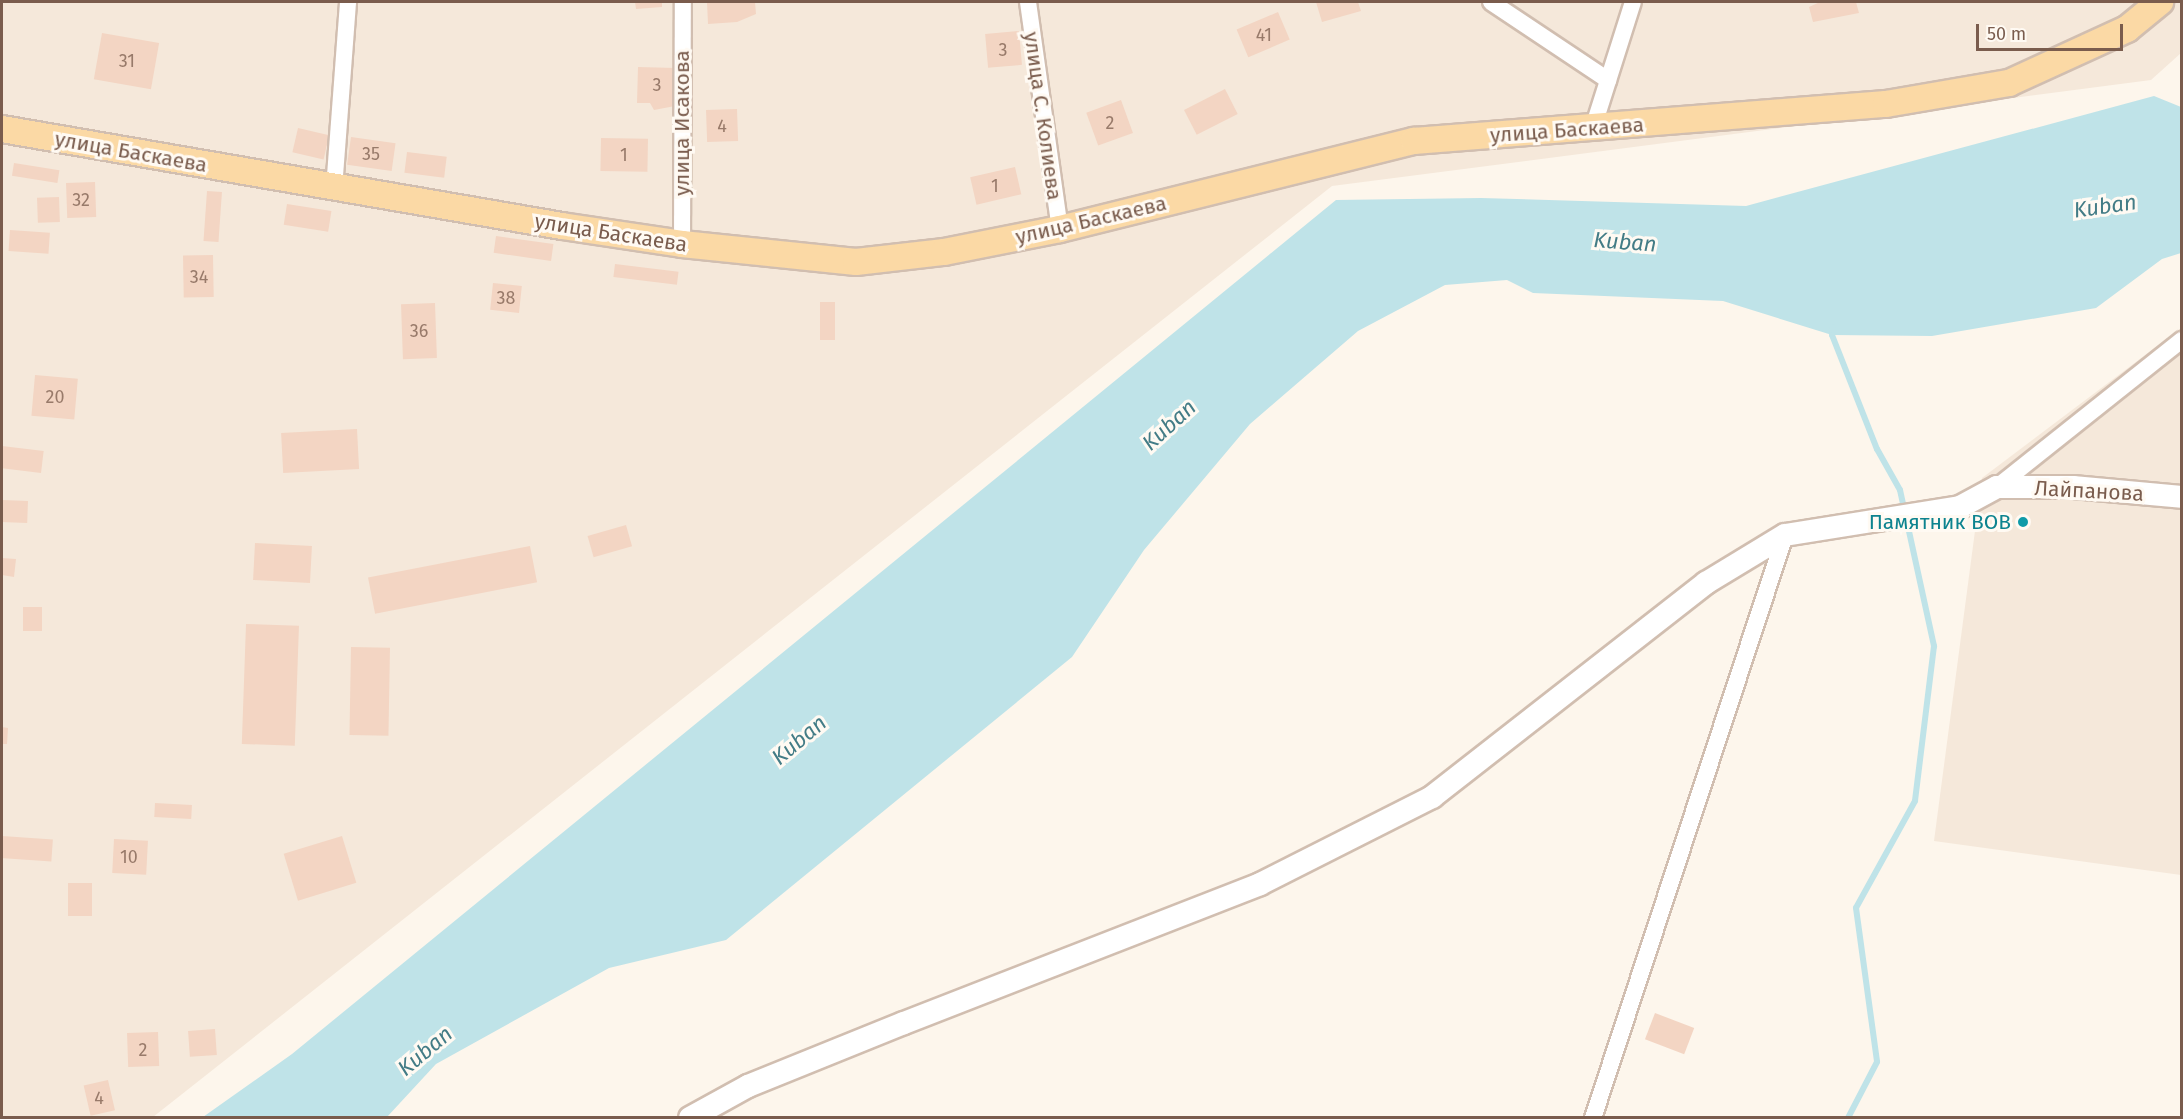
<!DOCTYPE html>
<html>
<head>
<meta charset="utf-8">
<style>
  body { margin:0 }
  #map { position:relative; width:2183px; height:1119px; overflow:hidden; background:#fdf6ec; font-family:"Fira Sans",sans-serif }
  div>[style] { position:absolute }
  .residential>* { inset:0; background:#f5e8da }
  .water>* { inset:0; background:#bfe3e8 }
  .stream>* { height:6px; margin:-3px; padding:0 3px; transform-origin:3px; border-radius:3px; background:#bfe3e8 }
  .building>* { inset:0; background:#f3d5c3; transform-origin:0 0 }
  .roads { filter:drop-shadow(2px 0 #d1beb0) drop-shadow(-2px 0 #d1beb0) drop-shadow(0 2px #d1beb0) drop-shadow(0 -2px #d1beb0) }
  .street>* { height:16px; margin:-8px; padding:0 8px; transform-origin:8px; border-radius:8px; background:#fff }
  .secondary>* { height:22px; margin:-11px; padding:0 11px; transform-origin:11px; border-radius:11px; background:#fff }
  .primary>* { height:26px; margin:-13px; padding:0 13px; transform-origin:13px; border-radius:13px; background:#fbd9a5 }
  .dots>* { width:16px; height:16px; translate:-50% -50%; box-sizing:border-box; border:3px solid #fffaf3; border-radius:50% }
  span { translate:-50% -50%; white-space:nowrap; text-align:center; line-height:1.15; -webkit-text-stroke:6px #fffaf3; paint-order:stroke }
  .number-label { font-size:18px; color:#987a6a }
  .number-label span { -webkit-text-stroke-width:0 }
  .street-label { font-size:21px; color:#7a5c4d }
  .culture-label { font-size:21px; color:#0d838f }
  .right { translate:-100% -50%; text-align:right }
  .water-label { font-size:22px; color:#437c86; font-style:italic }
  .frame { position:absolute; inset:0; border:3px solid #7a5c4d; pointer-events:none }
  .scale { position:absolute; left:1976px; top:24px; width:147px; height:27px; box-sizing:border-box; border:3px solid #7a5c4d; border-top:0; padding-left:8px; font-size:18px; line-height:21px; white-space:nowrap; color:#7a5c4d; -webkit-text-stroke:4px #fffaf3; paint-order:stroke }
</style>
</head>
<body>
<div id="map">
  <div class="residential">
    <div style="clip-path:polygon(2px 2px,2181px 2px,2181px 53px,2151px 80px,1332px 186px,153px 1117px,2px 1118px)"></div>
    <div style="clip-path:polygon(2181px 328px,2181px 875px,1934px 841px,1982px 478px)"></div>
  </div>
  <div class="water">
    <div style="clip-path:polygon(2154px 96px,2181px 107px,2181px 253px,2162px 259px,2096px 308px,1932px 336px,1832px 335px,1723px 301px,1533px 293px,1507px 280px,1445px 285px,1358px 331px,1250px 424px,1144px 550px,1072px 657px,726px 940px,609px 968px,436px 1064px,387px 1117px,203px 1117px,292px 1054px,1336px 200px,1481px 198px,1746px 206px)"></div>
  </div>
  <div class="stream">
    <div style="left:1833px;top:327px;width:8px;rotate:97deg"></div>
    <div style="left:1832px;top:335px;width:123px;rotate:68.5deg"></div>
    <div style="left:1877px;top:449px;width:47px;rotate:60.7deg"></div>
    <div style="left:1900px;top:490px;width:160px;rotate:77.7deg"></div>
    <div style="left:1934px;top:646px;width:156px;rotate:97deg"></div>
    <div style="left:1915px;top:801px;width:122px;rotate:118.9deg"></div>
    <div style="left:1856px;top:908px;width:155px;rotate:82.2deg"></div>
    <div style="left:1877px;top:1062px;width:63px;rotate:117.4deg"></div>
  </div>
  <div class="building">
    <div style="clip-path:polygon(635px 2px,662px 2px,662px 7px,636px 9px)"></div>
    <div style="clip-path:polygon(707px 2px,755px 2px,756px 14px,737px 22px,708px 24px)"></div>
    <div style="clip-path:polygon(1316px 2px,1358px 2px,1361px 11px,1322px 22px)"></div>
    <div style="clip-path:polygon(1820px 2px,1856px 2px,1859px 13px,1813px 22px,1809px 7px)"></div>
    <div style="left:1278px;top:12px;width:30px;height:45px;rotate:67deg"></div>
    <div style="left:1019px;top:31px;width:34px;height:34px;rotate:85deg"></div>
    <div style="left:102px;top:33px;width:58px;height:47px;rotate:10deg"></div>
    <div style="clip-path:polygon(638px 67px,676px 68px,675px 106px,654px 110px,650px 103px,637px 103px)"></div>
    <div style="left:1225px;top:89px;width:28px;height:46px;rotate:63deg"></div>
    <div style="left:1121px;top:100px;width:35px;height:37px;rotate:70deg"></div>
    <div style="left:737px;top:109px;width:32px;height:31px;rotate:88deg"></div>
    <div style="left:298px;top:128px;width:32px;height:25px;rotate:13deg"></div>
    <div style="left:351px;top:137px;width:45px;height:28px;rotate:8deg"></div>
    <div style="left:601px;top:138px;width:47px;height:33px;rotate:1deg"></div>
    <div style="left:407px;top:152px;width:40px;height:21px;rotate:7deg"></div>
    <div style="left:14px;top:163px;width:46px;height:13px;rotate:9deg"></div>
    <div style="left:1015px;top:167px;width:28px;height:46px;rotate:77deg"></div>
    <div style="left:95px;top:182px;width:35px;height:29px;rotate:88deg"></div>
    <div style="left:207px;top:191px;width:15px;height:50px;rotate:4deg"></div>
    <div style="left:59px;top:197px;width:25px;height:22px;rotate:88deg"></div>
    <div style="left:287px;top:204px;width:45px;height:21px;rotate:9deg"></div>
    <div style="left:10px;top:230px;width:40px;height:21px;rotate:4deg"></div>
    <div style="left:496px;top:236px;width:58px;height:17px;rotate:8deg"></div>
    <div style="left:213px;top:255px;width:42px;height:30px;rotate:89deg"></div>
    <div style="left:615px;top:264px;width:64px;height:13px;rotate:7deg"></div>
    <div style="left:493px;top:283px;width:29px;height:27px;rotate:6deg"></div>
    <div style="left:820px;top:302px;width:15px;height:38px"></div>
    <div style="left:435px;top:303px;width:55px;height:34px;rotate:88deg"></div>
    <div style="left:35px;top:375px;width:43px;height:41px;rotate:5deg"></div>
    <div style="left:357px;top:429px;width:40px;height:76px;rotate:87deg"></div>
    <div style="left:2px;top:446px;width:42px;height:22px;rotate:7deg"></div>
    <div style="left:2px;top:500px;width:26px;height:22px;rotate:2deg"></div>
    <div style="left:626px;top:525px;width:22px;height:40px;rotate:74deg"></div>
    <div style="left:255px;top:543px;width:57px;height:37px;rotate:3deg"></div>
    <div style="left:530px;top:546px;width:37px;height:165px;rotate:79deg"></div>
    <div style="clip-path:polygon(2px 558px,16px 559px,14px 577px,2px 575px)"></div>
    <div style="left:23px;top:607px;width:19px;height:24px"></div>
    <div style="left:246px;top:624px;width:53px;height:120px;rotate:2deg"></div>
    <div style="left:351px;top:647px;width:39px;height:88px;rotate:1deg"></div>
    <div style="clip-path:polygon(2px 727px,8px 728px,7px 744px,2px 744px)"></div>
    <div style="left:155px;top:803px;width:37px;height:14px;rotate:3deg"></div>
    <div style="left:2px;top:836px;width:51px;height:22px;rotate:4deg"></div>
    <div style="left:342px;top:836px;width:49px;height:61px;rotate:73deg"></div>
    <div style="left:114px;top:839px;width:34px;height:34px;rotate:3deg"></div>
    <div style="left:68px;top:883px;width:24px;height:33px"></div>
    <div style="left:1655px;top:1013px;width:42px;height:28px;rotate:21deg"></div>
    <div style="left:215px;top:1029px;width:26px;height:27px;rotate:86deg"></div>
    <div style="left:158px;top:1032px;width:34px;height:31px;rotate:88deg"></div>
    <div style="left:108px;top:1080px;width:31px;height:25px;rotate:77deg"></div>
  </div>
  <div class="roads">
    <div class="street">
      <div style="left:1028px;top:2px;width:229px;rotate:82deg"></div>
      <div style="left:1491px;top:2px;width:141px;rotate:33.7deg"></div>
      <div style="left:1593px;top:128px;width:132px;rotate:-72.4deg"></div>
      <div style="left:334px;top:189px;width:188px;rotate:-85.7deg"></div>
      <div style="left:682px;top:244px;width:242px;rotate:-89.8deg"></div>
      <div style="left:1997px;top:487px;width:236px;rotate:-38.5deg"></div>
      <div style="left:1593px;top:1118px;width:614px;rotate:-71.77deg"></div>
    </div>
    <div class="secondary">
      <div style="left:690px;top:1118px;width:66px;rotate:-28.9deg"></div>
      <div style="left:748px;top:1086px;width:168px;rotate:-22deg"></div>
      <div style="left:904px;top:1023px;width:382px;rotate:-21.3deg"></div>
      <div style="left:1260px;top:884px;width:193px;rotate:-26.8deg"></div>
      <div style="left:1432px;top:797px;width:348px;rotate:-38deg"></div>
      <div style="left:1706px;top:583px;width:92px;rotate:-31.3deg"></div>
      <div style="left:1785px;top:535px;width:177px;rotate:-9.1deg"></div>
      <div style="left:1960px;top:507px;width:42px;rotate:-28.4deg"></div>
      <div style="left:1997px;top:487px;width:76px"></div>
      <div style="left:2073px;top:487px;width:109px;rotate:5.2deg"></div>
    </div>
    <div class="primary">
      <div style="left:2px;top:129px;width:568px;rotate:9.83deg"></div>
      <div style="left:562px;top:226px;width:121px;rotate:8.5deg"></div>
      <div style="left:682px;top:244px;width:175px;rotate:5.9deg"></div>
      <div style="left:856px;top:262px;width:89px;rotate:-6.5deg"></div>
      <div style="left:944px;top:252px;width:118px;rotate:-11.2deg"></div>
      <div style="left:1060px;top:229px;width:365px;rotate:-14deg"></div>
      <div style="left:1414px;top:141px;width:473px;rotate:-4.5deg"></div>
      <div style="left:1886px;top:104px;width:125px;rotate:-9.7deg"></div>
      <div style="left:2009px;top:83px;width:130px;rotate:-24.6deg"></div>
      <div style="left:2127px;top:29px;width:43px;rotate:-39.3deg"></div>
    </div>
  </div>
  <div class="dots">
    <div style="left:2023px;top:522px;background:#0f9aa8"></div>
  </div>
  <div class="number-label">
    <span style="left:1264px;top:35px">41</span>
    <span style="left:1003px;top:50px">3</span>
    <span style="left:127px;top:61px">31</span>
    <span style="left:657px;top:85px">3</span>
    <span style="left:1110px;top:123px">2</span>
    <span style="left:722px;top:126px">4</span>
    <span style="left:371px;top:154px">35</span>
    <span style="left:624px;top:155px">1</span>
    <span style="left:995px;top:186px">1</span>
    <span style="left:81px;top:200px">32</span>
    <span style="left:199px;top:277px">34</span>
    <span style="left:506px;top:298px">38</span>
    <span style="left:419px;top:331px">36</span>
    <span style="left:55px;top:397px">20</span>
    <span style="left:129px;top:857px">10</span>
    <span style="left:143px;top:1050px">2</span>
    <span style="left:99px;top:1098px">4</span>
  </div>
  <div class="street-label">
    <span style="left:1043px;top:116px;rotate:82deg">улица С. Колиева</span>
    <span style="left:682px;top:123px;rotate:-90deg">улица Исакова</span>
    <span style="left:1567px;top:130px;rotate:-4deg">улица Баскаева</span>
    <span style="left:131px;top:152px;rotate:10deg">улица Баскаева</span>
    <span style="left:1091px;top:220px;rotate:-13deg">улица Баскаева</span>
    <span style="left:611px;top:233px;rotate:9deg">улица Баскаева</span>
    <span style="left:2089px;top:491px;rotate:3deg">Лайпанова</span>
  </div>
  <div class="culture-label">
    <span class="right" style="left:2011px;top:522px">Памятник ВОВ</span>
  </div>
  <div class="water-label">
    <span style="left:2105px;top:206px;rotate:-8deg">Kuban</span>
    <span style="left:1625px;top:242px;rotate:4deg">Kuban</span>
    <span style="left:1169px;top:425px;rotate:-42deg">Kuban</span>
    <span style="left:799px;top:740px;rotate:-40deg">Kuban</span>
    <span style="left:425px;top:1051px;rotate:-40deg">Kuban</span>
  </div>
  <div class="frame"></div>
  <div class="scale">50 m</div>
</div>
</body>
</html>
